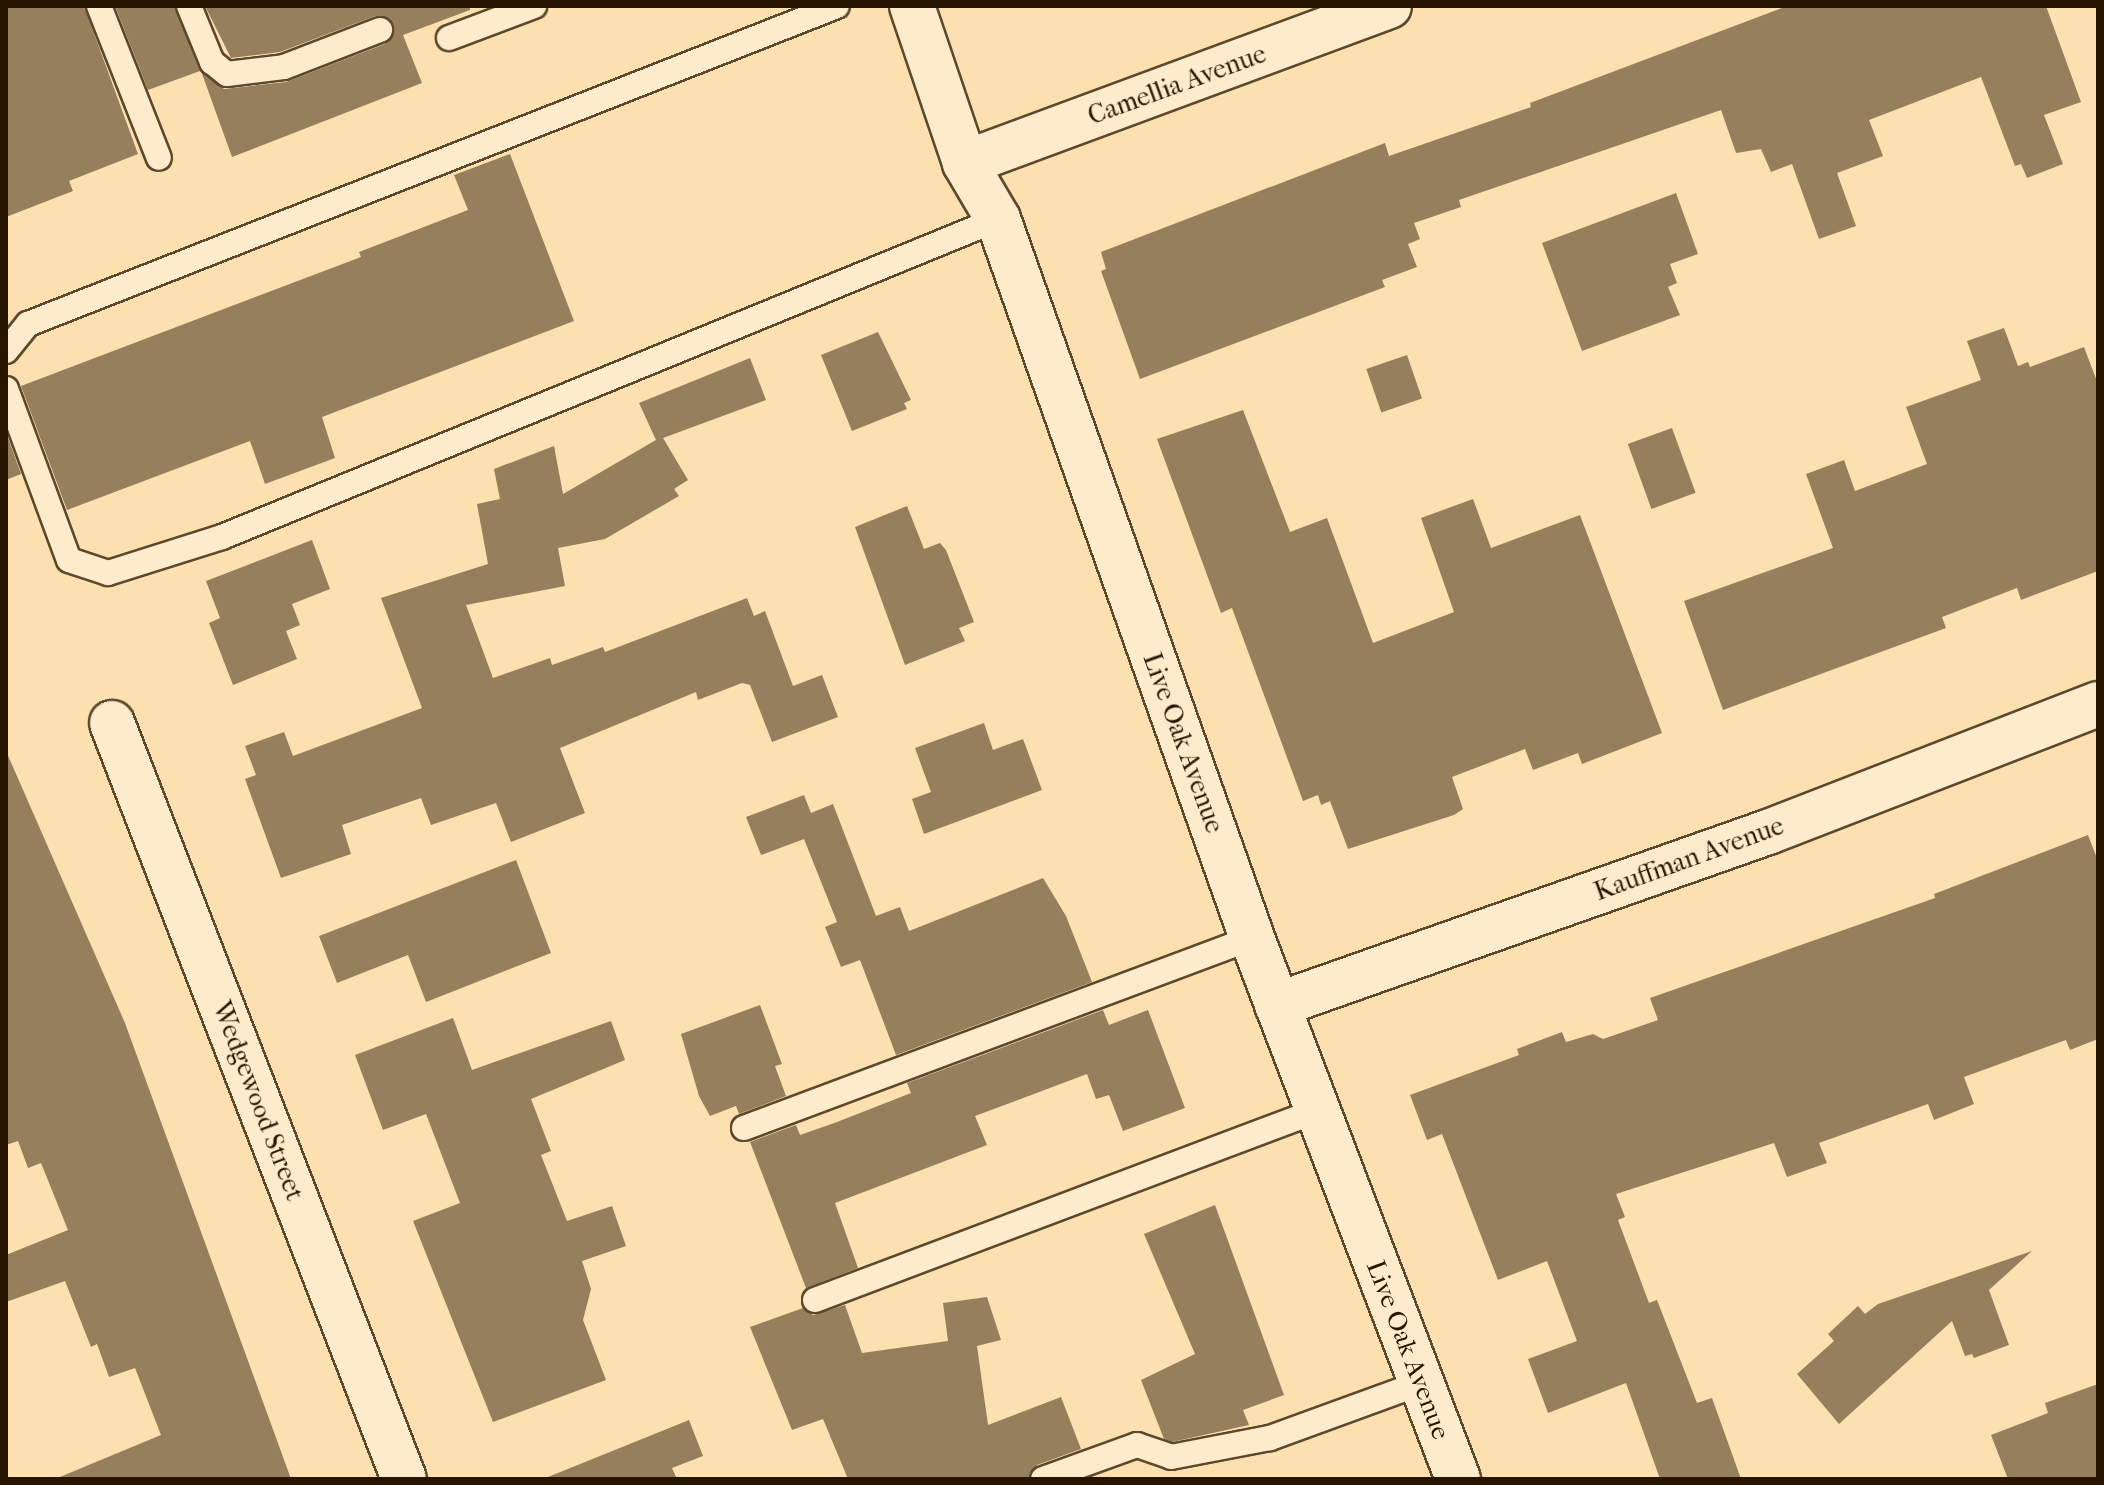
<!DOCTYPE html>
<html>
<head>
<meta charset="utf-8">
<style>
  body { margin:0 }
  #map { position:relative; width:2104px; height:1485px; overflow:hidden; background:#fde0b0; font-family:"IM FELL French Canon",serif }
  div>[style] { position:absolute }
  .building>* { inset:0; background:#967f5c; transform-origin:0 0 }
  .roads { filter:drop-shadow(2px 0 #5c482c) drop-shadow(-2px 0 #5c482c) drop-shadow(0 2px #5c482c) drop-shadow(0 -2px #5c482c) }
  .service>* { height:24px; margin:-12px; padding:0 12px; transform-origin:12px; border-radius:12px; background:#feebcc }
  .minor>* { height:44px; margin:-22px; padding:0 22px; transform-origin:22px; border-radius:22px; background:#feebcc }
  .tertiary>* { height:44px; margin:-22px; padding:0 22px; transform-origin:22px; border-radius:22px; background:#feebcc }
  span { translate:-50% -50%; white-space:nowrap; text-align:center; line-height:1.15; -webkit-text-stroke:7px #feebcc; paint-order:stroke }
  .street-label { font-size:26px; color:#271500 }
  .frame { position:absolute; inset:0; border:8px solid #271500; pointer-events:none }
</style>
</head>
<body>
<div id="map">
  <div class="building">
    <div style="clip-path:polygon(6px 6px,84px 6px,138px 154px,69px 181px,73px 191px,6px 217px)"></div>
    <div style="clip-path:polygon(115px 6px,174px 6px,200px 71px,148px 90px)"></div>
    <div style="clip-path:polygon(205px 6px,470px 6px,470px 10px,403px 35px,422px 83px,232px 157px,201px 71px,224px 89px,286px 82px,385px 44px,394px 25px,389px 18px,375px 16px,280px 52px,231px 58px)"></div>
    <div style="clip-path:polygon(1787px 6px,2046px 6px,2081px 102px,2044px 115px,2063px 164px,2027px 178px,2021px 164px,2015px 166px,1981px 77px,1869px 120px,1883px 156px,1837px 173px,1856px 226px,1819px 239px,1792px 164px,1771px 172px,1761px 149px,1736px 153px,1721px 110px,1459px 200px,1461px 207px,1414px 223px,1420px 239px,1408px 244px,1417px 267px,1382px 280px,1385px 287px,1140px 379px,1101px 271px,1106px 269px,1101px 252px,1385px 143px,1389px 156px,1531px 107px,1530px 103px)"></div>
    <div style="clip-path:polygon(510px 154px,574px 321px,322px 417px,335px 458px,265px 484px,250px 441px,67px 510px,21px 386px,361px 257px,359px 252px,468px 210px,454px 175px)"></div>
    <div style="clip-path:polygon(1676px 193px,1698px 254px,1670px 264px,1677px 283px,1668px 287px,1680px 315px,1582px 351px,1542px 243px)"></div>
    <div style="clip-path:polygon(2004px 328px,2018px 366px,2028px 362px,2030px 367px,2084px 347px,2098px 384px,2098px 571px,2021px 600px,2017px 588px,1942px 617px,1946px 628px,1723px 710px,1684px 601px,1833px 548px,1806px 474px,1844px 460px,1855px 491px,1927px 464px,1906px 407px,1981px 380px,1967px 341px)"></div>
    <div style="clip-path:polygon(878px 332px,911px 400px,904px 403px,907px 409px,852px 431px,821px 355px)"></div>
    <div style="left:1407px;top:355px;width:46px;height:43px;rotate:71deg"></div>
    <div style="clip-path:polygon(750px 358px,766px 400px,663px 438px,688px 480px,674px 489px,679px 496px,605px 539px,558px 548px,565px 586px,466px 605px,493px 678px,550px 658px,552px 665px,603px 647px,605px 652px,747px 598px,754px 616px,765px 611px,793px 686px,822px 675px,838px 717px,772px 742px,750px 685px,742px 683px,698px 700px,696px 692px,560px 748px,585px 813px,511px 842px,496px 803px,431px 825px,421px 798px,342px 825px,351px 854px,281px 878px,245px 779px,256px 775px,245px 746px,284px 732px,293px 756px,422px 708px,381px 598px,488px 564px,477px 504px,500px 499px,494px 469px,554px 446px,563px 494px,656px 440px,639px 403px)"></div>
    <div style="clip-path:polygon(1243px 410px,1290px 532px,1327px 518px,1373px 643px,1454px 612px,1421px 518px,1473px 499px,1491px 548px,1580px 515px,1662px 733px,1582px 764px,1578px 753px,1533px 770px,1525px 749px,1452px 777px,1463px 809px,1454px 815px,1348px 849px,1330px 801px,1321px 805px,1318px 795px,1303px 801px,1232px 608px,1221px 613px,1157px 439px)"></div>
    <div style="left:1672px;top:428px;width:69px;height:47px;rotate:70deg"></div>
    <div style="clip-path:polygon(6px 432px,21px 474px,6px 480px)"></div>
    <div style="clip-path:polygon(907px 506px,924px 549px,940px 543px,946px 550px,974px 622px,959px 628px,965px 641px,905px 665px,855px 527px)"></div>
    <div style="clip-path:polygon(312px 540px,330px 589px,292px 604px,300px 625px,286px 631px,297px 659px,233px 685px,209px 623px,220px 618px,206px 581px)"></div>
    <div style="clip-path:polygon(984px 723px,993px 750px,1023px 739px,1042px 790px,924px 834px,912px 799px,931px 792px,915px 748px)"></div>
    <div style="clip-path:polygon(6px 751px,125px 1023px,291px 1479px,55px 1479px,161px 1435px,135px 1368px,109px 1377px,97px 1344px,91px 1347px,65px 1281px,6px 1302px,6px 1255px,68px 1230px,41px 1163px,28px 1168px,18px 1141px,6px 1145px)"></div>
    <div style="clip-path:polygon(804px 795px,811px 813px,833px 804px,876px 916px,900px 907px,909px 931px,1043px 878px,1066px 916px,1092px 982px,896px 1055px,860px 960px,841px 967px,825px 927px,837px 922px,804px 839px,761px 855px,746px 817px)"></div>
    <div style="clip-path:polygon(2088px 835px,2098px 861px,2098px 1039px,2070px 1050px,2066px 1040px,1964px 1077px,1974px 1104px,1934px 1120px,1928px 1104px,1819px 1143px,1827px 1163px,1787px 1177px,1774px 1143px,1616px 1194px,1625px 1217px,1618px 1220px,1649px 1303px,1657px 1300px,1697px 1403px,1712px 1398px,1741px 1479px,1660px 1479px,1626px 1383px,1548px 1413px,1528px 1359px,1577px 1341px,1547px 1261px,1498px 1280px,1442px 1134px,1427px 1140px,1410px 1095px,1519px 1055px,1517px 1049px,1562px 1032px,1566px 1042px,1593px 1034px,1603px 1039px,1658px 1020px,1650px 998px,1935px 898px,1934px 894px)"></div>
    <div style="clip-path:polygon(516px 860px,551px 953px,426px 1002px,408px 955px,337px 983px,319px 936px)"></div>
    <div style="clip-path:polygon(760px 1005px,782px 1064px,775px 1066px,786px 1096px,739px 1114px,736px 1106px,710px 1116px,699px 1096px,681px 1034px)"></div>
    <div style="clip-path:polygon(1103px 1010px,1109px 1025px,1148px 1010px,1185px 1108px,1123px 1131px,1109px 1095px,1096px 1099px,1087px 1074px,975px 1116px,987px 1145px,835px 1203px,858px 1268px,806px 1288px,750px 1142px,796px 1125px,800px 1135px,837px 1122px,911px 1093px,907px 1083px)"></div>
    <div style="clip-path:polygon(453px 1018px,472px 1070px,611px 1021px,625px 1060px,531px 1099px,551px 1151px,541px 1155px,567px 1221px,612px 1206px,626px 1246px,582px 1261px,591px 1289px,583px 1320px,606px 1380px,493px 1422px,413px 1221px,460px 1203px,426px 1114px,383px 1130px,355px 1055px)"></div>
    <div style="clip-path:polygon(1215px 1205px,1284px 1395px,1243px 1410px,1249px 1425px,1172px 1442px,1164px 1439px,1141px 1380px,1195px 1354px,1144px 1234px)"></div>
    <div style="clip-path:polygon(2032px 1251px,1989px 1290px,2009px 1345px,1974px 1358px,1972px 1354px,1965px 1356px,1952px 1321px,1839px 1424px,1797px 1374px,1834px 1341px,1828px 1334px,1858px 1306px,1865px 1314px,1878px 1304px)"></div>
    <div style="clip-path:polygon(987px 1297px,1001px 1340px,977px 1346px,988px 1425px,1061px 1397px,1081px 1449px,1037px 1465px,1028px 1479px,848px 1479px,823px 1419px,792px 1430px,750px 1327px,803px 1308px,813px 1315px,845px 1305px,862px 1353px,948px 1341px,943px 1303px)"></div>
    <div style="clip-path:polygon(2098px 1384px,2098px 1479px,2008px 1479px,1991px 1435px,2048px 1413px,2045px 1403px)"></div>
    <div style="clip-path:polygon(689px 1420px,703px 1456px,672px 1468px,677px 1479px,543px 1479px)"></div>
  </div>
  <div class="roads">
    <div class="service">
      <div style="left:99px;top:6px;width:163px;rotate:68.5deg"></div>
      <div style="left:189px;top:6px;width:61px;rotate:67.7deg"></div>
      <div style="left:212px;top:62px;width:19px;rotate:39deg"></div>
      <div style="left:227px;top:74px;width:57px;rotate:-7deg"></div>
      <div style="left:284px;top:67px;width:103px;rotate:-21.1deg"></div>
      <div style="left:449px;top:38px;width:91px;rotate:-20.6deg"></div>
      <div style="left:6px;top:351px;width:35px;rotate:-51deg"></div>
      <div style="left:28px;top:324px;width:869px;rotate:-21.46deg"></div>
      <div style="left:6px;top:389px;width:182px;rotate:69.8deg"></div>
      <div style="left:69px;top:560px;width:41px;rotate:18.4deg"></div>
      <div style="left:108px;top:573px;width:120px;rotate:-17.5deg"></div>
      <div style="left:222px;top:537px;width:839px;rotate:-22.28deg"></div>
      <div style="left:744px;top:1128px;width:542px;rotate:-20.51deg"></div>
      <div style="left:815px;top:1300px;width:535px;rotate:-20.67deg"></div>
      <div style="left:1043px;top:1479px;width:100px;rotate:-19.9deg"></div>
      <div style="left:1137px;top:1445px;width:36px;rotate:19deg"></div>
      <div style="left:1171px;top:1457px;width:101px;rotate:-10.9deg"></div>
      <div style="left:1270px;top:1438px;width:161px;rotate:-20deg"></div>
    </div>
    <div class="minor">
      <div style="left:965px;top:163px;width:452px;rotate:-20.3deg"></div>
      <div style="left:112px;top:723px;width:810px;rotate:68.88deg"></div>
      <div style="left:1277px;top:1005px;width:521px;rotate:-19.41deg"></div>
      <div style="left:1768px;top:832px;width:354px;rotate:-21.2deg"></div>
    </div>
    <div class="tertiary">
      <div style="left:912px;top:6px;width:166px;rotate:71.3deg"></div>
      <div style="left:965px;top:163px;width:65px;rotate:59.5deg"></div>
      <div style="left:998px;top:219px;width:763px;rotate:70.54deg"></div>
      <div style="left:1252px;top:938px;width:579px;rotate:69.15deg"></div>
    </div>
  </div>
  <div class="street-label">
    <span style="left:1177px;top:85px;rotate:-20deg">Camellia Avenue</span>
    <span style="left:1183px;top:743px;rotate:70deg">Live Oak Avenue</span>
    <span style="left:1689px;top:859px;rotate:-20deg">Kauffman Avenue</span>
    <span style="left:258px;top:1101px;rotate:69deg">Wedgewood Street</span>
    <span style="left:1408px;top:1350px;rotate:69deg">Live Oak Avenue</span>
  </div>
  <div class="frame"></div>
</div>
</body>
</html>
